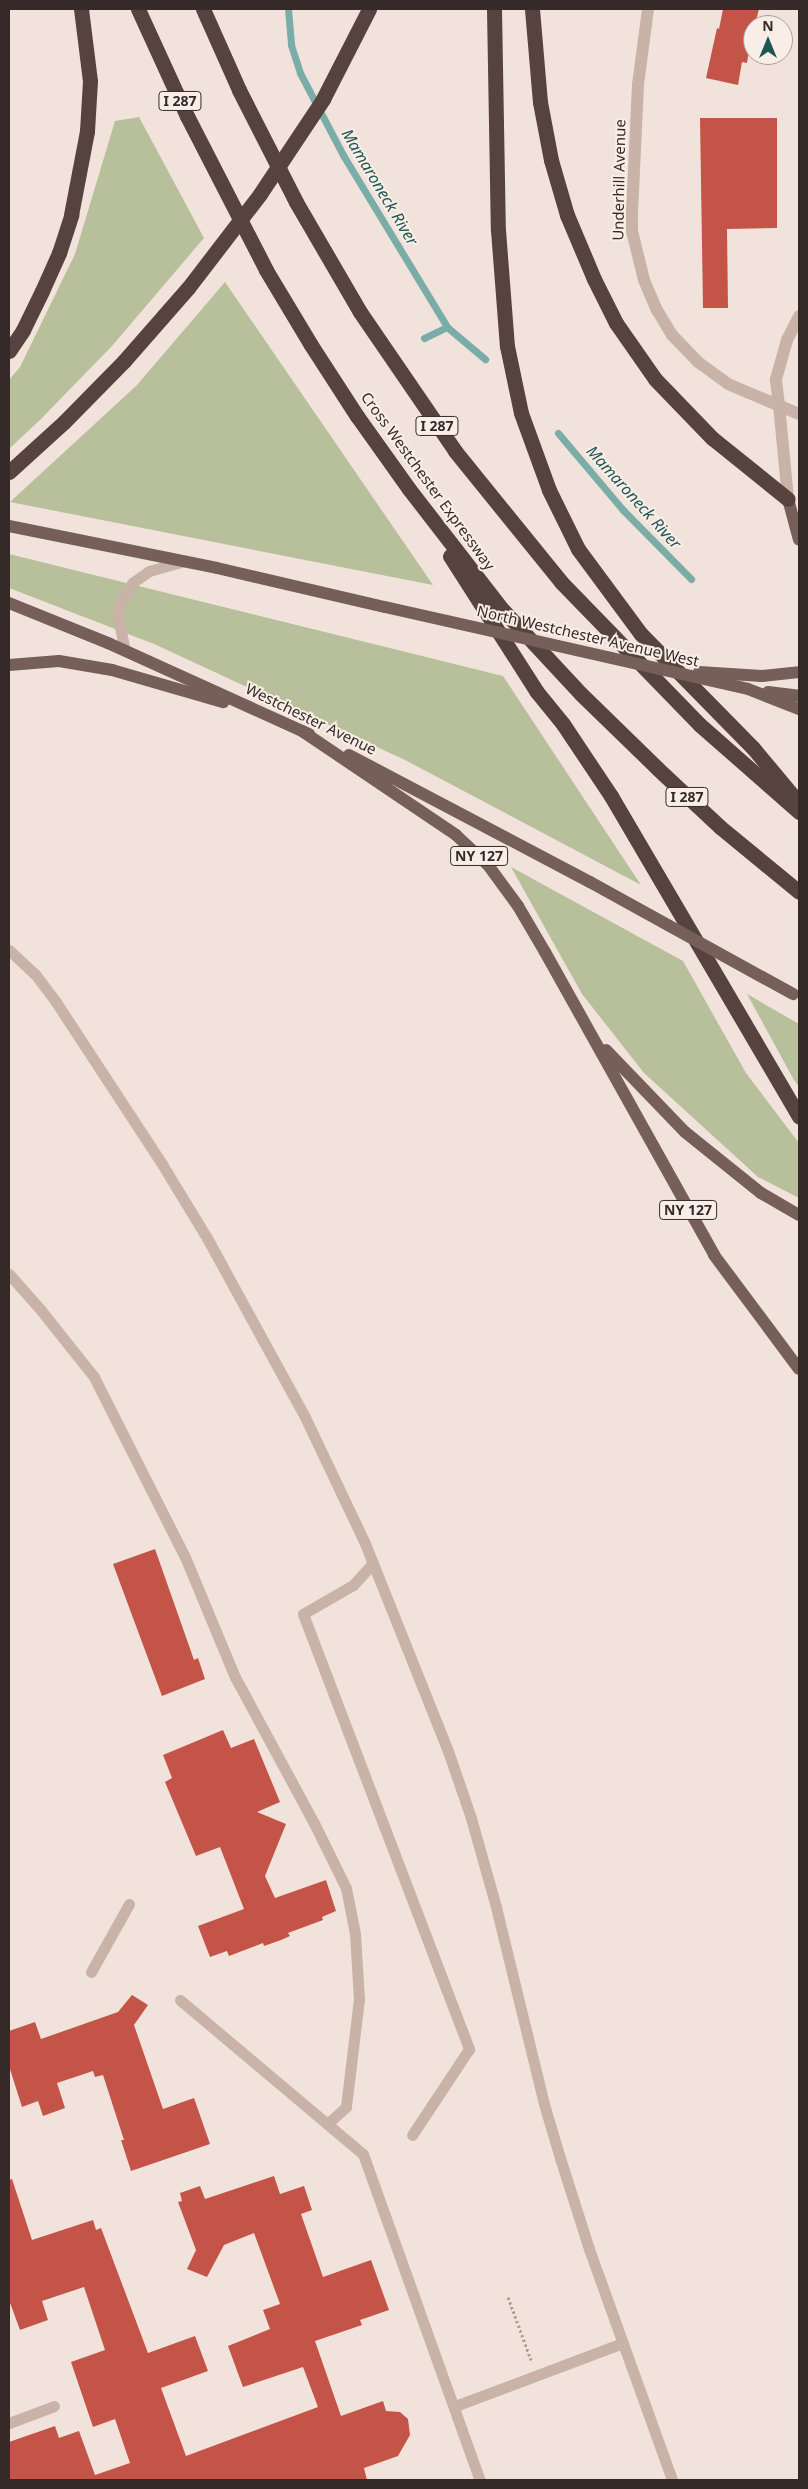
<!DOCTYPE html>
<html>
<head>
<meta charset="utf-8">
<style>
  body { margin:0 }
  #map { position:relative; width:808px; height:2489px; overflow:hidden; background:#f1e3db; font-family:"Noto Sans",sans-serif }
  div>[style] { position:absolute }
  .green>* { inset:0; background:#b8c09b }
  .stream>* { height:7px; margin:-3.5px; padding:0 3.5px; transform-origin:3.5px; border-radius:3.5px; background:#7aada8 }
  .building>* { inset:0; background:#c35447 }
  .path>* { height:3px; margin-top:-1.5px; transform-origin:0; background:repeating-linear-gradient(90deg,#b49c91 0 2.5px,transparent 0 5px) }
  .service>* { height:11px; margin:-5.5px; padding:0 5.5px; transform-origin:5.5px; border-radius:5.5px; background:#c9b2a7 }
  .minor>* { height:12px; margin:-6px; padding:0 6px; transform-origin:6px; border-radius:6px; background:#c9b2a7 }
  .tertiary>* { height:12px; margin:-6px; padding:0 6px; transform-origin:6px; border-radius:6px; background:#c9b2a7 }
  .primary>* { height:12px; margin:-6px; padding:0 6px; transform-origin:6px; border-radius:6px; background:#775f59 }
  .motorway>* { height:15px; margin:-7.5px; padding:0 7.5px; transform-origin:7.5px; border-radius:7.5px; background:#56433f }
  .primary-bridge>* { height:12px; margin:-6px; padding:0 6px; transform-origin:6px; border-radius:6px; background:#775f59 }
  .motorway-bridge>* { height:15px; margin:-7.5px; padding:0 7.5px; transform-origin:7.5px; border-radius:7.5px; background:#56433f }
  span { translate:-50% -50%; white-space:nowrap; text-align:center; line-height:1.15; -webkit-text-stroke:4px #f9eee7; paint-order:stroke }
  .shield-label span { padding:1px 4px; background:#f9eee7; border:1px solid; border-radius:4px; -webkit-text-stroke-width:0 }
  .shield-label { font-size:14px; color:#352a27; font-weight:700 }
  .street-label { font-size:15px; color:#352a27 }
  .water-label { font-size:16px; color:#1e5652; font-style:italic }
  .frame { position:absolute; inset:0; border:10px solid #352a27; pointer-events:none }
  .north { position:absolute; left:743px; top:15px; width:50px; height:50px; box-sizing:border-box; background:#f9eee7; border:1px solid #aba09a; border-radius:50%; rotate:0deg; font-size:14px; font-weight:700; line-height:20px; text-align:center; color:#352a27 }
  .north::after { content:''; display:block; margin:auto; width:18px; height:22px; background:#1e5652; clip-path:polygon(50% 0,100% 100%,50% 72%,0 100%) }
</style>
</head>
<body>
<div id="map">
  <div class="green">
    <div style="clip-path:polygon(139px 117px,204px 238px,112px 346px,40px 420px,9px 449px,9px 380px,20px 367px,75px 254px,115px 121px)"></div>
    <div style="clip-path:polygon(225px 282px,433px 585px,10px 502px,137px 385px)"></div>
    <div style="clip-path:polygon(9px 554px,503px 676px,641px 885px,405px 760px,154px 644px,9px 588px)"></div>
    <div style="clip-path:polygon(511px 867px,683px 961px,746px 1073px,799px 1143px,799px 1198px,758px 1177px,644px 1073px,582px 994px)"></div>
    <div style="clip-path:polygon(747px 994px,799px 1024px,799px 1087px,794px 1080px)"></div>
  </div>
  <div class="stream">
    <div style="left:288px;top:9px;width:36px;rotate:85deg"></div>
    <div style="left:291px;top:45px;width:29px;rotate:72deg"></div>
    <div style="left:300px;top:73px;width:93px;rotate:62.3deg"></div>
    <div style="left:343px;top:155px;width:201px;rotate:58.8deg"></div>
    <div style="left:447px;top:327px;width:50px;rotate:40.1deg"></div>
    <div style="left:424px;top:338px;width:25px;rotate:-26deg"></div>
    <div style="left:558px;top:433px;width:101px;rotate:49.8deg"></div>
    <div style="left:623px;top:510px;width:97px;rotate:45.4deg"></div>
  </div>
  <div class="building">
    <div style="clip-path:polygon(723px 9px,759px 9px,755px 25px,753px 25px,747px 63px,742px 62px,738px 85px,706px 78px,717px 28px,719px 29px)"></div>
    <div style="clip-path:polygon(700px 118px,777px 118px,777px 228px,727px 229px,728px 308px,703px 308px)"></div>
    <div style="clip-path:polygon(155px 1549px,194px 1660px,198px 1658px,205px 1679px,162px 1696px,113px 1564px)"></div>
    <div style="clip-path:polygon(223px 1730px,231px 1748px,254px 1739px,280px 1802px,257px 1812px,286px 1824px,265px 1876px,275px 1898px,326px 1880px,336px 1911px,322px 1917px,323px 1920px,288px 1933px,290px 1936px,281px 1940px,264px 1946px,263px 1943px,229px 1956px,227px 1951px,210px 1957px,198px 1926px,244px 1909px,220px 1847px,196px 1856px,165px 1782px,172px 1778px,163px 1755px)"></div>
    <div style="clip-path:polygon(132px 1995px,148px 2005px,134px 2025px,163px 2109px,194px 2098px,210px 2144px,131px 2171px,121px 2140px,124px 2140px,103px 2075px,95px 2077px,93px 2071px,57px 2083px,65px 2108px,43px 2116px,38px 2101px,22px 2107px,9px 2066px,9px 2031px,35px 2022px,41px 2039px,118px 2012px)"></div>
    <div style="clip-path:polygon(274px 2176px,280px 2194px,304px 2186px,312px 2210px,301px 2214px,323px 2277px,371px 2260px,389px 2310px,360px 2320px,362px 2325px,315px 2341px,341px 2416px,383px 2401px,386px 2411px,400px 2412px,408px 2419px,410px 2435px,398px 2456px,364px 2468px,367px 2480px,9px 2480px,9px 2442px,55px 2426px,59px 2438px,79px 2431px,95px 2475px,130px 2463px,115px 2419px,93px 2427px,71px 2362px,105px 2350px,84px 2287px,42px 2301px,48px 2320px,20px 2330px,9px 2300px,9px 2180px,12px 2179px,32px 2240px,93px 2220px,96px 2230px,101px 2228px,148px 2353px,195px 2336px,208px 2371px,161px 2388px,186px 2456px,318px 2407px,303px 2367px,243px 2387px,228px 2346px,270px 2329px,263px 2310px,280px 2304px,254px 2233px,224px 2245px,207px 2277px,187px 2269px,196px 2250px,178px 2202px,182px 2201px,180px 2193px,200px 2186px,205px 2199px)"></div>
  </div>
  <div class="path">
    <div style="left:508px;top:2297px;width:67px;rotate:69.9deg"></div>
  </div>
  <div class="service">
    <div style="left:125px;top:651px;width:33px;rotate:-102deg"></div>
    <div style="left:118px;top:619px;width:14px;rotate:-86deg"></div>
    <div style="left:119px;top:605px;width:26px;rotate:-59deg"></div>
    <div style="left:132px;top:583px;width:21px;rotate:-35deg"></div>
    <div style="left:149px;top:571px;width:35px;rotate:-16deg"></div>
    <div style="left:9px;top:950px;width:35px;rotate:43deg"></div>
    <div style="left:35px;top:974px;width:35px;rotate:53deg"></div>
    <div style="left:56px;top:1002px;width:194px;rotate:56.8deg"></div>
    <div style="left:162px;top:1164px;width:87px;rotate:58.7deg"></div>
    <div style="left:207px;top:1238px;width:204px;rotate:61.3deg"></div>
    <div style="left:305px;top:1417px;width:137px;rotate:64.6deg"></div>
    <div style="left:364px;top:1541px;width:229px;rotate:68.2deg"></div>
    <div style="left:449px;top:1754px;width:68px;rotate:71deg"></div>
    <div style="left:471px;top:1818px;width:92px;rotate:74.3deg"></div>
    <div style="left:496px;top:1907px;width:203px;rotate:76.3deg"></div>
    <div style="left:544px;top:2104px;width:56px;rotate:73.5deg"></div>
    <div style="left:560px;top:2158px;width:96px;rotate:72.3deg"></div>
    <div style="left:589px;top:2249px;width:245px;rotate:70.2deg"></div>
    <div style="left:9px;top:1274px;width:47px;rotate:48.5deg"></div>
    <div style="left:40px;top:1309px;width:87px;rotate:51.5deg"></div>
    <div style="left:94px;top:1377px;width:202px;rotate:63.2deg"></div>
    <div style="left:185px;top:1557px;width:130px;rotate:67.4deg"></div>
    <div style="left:235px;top:1677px;width:166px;rotate:61.6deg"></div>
    <div style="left:314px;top:1823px;width:72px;rotate:63.8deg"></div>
    <div style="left:346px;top:1888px;width:47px;rotate:78.9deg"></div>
    <div style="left:355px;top:1934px;width:65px;rotate:86.5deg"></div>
    <div style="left:359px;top:1999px;width:109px;rotate:96.9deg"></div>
    <div style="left:346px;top:2107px;width:25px;rotate:138deg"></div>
    <div style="left:373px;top:1563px;width:30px;rotate:132deg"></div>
    <div style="left:353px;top:1585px;width:58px;rotate:149.9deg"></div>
    <div style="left:303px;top:1614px;width:466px;rotate:69.1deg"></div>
    <div style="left:469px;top:2049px;width:103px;rotate:123.5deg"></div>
    <div style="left:91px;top:1972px;width:78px;rotate:-60.8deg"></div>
    <div style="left:180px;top:2000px;width:239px;rotate:40.1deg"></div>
    <div style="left:363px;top:2154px;width:346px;rotate:70.3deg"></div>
    <div style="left:455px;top:2406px;width:179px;rotate:-20.6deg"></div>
    <div style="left:9px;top:2423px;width:48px;rotate:-20.7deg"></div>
  </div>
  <div class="minor">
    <div style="left:779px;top:405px;width:26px;rotate:-97deg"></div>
    <div style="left:776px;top:379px;width:41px;rotate:-74.2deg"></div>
    <div style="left:787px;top:340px;width:27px;rotate:-63deg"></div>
  </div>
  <div class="tertiary">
    <div style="left:648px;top:9px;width:77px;rotate:97.5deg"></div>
    <div style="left:638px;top:85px;width:126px;rotate:92.7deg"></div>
    <div style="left:632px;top:211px;width:20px;rotate:90deg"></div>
    <div style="left:632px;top:231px;width:50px;rotate:76.2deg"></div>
    <div style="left:644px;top:280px;width:33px;rotate:67deg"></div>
    <div style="left:657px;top:310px;width:29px;rotate:59deg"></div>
    <div style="left:672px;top:335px;width:37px;rotate:46deg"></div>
    <div style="left:698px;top:362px;width:37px;rotate:36deg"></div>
    <div style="left:728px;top:384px;width:77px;rotate:22.9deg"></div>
    <div style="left:779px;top:405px;width:94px;rotate:84.5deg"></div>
  </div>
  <div class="primary">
    <div style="left:788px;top:499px;width:42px;rotate:75deg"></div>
    <div style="left:9px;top:526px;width:212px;rotate:11.4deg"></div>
    <div style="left:217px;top:568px;width:172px;rotate:13.1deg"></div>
    <div style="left:9px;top:603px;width:107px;rotate:22deg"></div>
    <div style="left:108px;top:643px;width:221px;rotate:24.4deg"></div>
    <div style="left:9px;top:665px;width:50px;rotate:-4.6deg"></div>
    <div style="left:59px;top:661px;width:54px;rotate:9.6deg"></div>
    <div style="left:112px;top:670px;width:116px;rotate:16.1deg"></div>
    <div style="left:762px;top:676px;width:37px;rotate:-6deg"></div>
    <div style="left:748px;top:689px;width:55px;rotate:21.4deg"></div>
    <div style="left:768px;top:692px;width:31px;rotate:7deg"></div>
    <div style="left:302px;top:731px;width:186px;rotate:34deg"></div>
    <div style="left:456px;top:835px;width:44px;rotate:43.2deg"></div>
    <div style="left:488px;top:865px;width:51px;rotate:53.8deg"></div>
    <div style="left:518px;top:906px;width:53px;rotate:59.6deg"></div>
    <div style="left:545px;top:952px;width:347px;rotate:60.8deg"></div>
    <div style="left:714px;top:1255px;width:142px;rotate:53.3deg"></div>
    <div style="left:349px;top:755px;width:272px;rotate:27.8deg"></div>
    <div style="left:606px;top:1050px;width:114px;rotate:46.1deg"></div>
    <div style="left:685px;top:1132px;width:97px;rotate:38.8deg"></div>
    <div style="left:761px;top:1193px;width:44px;rotate:30.1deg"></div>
  </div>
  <div class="motorway">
    <div style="left:138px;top:9px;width:118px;rotate:65.4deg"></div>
    <div style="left:187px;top:116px;width:173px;rotate:62.8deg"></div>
    <div style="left:266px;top:270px;width:87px;rotate:59deg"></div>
    <div style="left:311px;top:345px;width:85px;rotate:57.1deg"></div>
    <div style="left:357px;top:416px;width:90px;rotate:54.5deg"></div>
    <div style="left:409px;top:489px;width:150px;rotate:52.3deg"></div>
    <div style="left:501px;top:608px;width:117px;rotate:47.1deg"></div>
    <div style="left:581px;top:694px;width:107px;rotate:44.2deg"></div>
    <div style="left:658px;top:769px;width:85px;rotate:43.1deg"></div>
    <div style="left:720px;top:827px;width:102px;rotate:39.4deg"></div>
    <div style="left:203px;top:9px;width:89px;rotate:66deg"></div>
    <div style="left:239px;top:90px;width:126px;rotate:63deg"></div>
    <div style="left:296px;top:202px;width:127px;rotate:59.8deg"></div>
    <div style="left:360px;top:312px;width:168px;rotate:55.6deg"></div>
    <div style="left:455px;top:451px;width:169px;rotate:51deg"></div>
    <div style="left:561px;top:582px;width:199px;rotate:45.8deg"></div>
    <div style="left:700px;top:725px;width:132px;rotate:41.3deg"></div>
    <div style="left:494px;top:9px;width:221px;rotate:89deg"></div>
    <div style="left:498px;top:230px;width:116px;rotate:85.6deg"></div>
    <div style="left:507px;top:346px;width:68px;rotate:78.2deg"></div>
    <div style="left:521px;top:413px;width:82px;rotate:70deg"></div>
    <div style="left:549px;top:490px;width:66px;rotate:63.8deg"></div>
    <div style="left:578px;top:549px;width:106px;rotate:53.5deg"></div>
    <div style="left:641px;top:634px;width:160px;rotate:45.5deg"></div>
    <div style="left:753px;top:748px;width:72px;rotate:50.1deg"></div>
    <div style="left:532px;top:9px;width:93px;rotate:85.1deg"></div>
    <div style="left:540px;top:102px;width:59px;rotate:79.3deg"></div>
    <div style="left:551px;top:160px;width:57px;rotate:73.8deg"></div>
    <div style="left:567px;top:215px;width:69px;rotate:67.1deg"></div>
    <div style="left:594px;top:279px;width:49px;rotate:63.4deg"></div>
    <div style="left:616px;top:323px;width:68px;rotate:55.1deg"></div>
    <div style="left:655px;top:379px;width:82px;rotate:46deg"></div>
    <div style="left:712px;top:438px;width:97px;rotate:38.8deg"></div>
    <div style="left:323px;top:99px;width:101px;rotate:-62.9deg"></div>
    <div style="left:9px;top:351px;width:25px;rotate:-56deg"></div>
    <div style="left:23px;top:330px;width:43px;rotate:-64deg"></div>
    <div style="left:42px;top:291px;width:42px;rotate:-65.9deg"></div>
    <div style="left:59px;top:253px;width:40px;rotate:-72deg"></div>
    <div style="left:71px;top:215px;width:86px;rotate:-79.2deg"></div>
    <div style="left:87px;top:131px;width:50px;rotate:-86.6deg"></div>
    <div style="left:90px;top:81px;width:73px;rotate:-97.1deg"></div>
    <div style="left:9px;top:472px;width:74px;rotate:-42.3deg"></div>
    <div style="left:64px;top:422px;width:86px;rotate:-45.5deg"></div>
    <div style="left:124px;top:361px;width:97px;rotate:-48.8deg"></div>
    <div style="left:450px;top:556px;width:161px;rotate:57.4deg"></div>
    <div style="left:537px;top:692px;width:41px;rotate:50.9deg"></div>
    <div style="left:563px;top:724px;width:87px;rotate:56.3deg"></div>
    <div style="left:611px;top:796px;width:372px;rotate:59.6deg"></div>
  </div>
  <div class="primary-bridge">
    <div style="left:385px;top:607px;width:372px;rotate:12.7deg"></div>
    <div style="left:699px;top:672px;width:63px;rotate:3.6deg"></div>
    <div style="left:590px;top:882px;width:232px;rotate:28.9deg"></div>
  </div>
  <div class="motorway-bridge">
    <div style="left:188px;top:288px;width:118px;rotate:-52.5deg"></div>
    <div style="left:260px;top:194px;width:114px;rotate:-56.4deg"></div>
  </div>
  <div class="shield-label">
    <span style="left:180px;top:101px">I 287</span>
    <span style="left:437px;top:426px">I 287</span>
    <span style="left:687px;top:797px">I 287</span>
    <span style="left:479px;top:856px">NY 127</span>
    <span style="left:688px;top:1210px">NY 127</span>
  </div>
  <div class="street-label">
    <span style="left:619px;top:180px;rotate:-89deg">Underhill Avenue</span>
    <span style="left:428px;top:481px;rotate:54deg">Cross Westchester Expressway</span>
    <span style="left:588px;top:636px;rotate:13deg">North Westchester Avenue West</span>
    <span style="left:311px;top:719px;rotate:26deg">Westchester Avenue</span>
  </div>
  <div class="water-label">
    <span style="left:380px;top:187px;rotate:59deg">Mamaroneck River</span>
    <span style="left:634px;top:497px;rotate:48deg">Mamaroneck River</span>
  </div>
  <div class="frame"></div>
  <div class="north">N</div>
</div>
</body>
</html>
